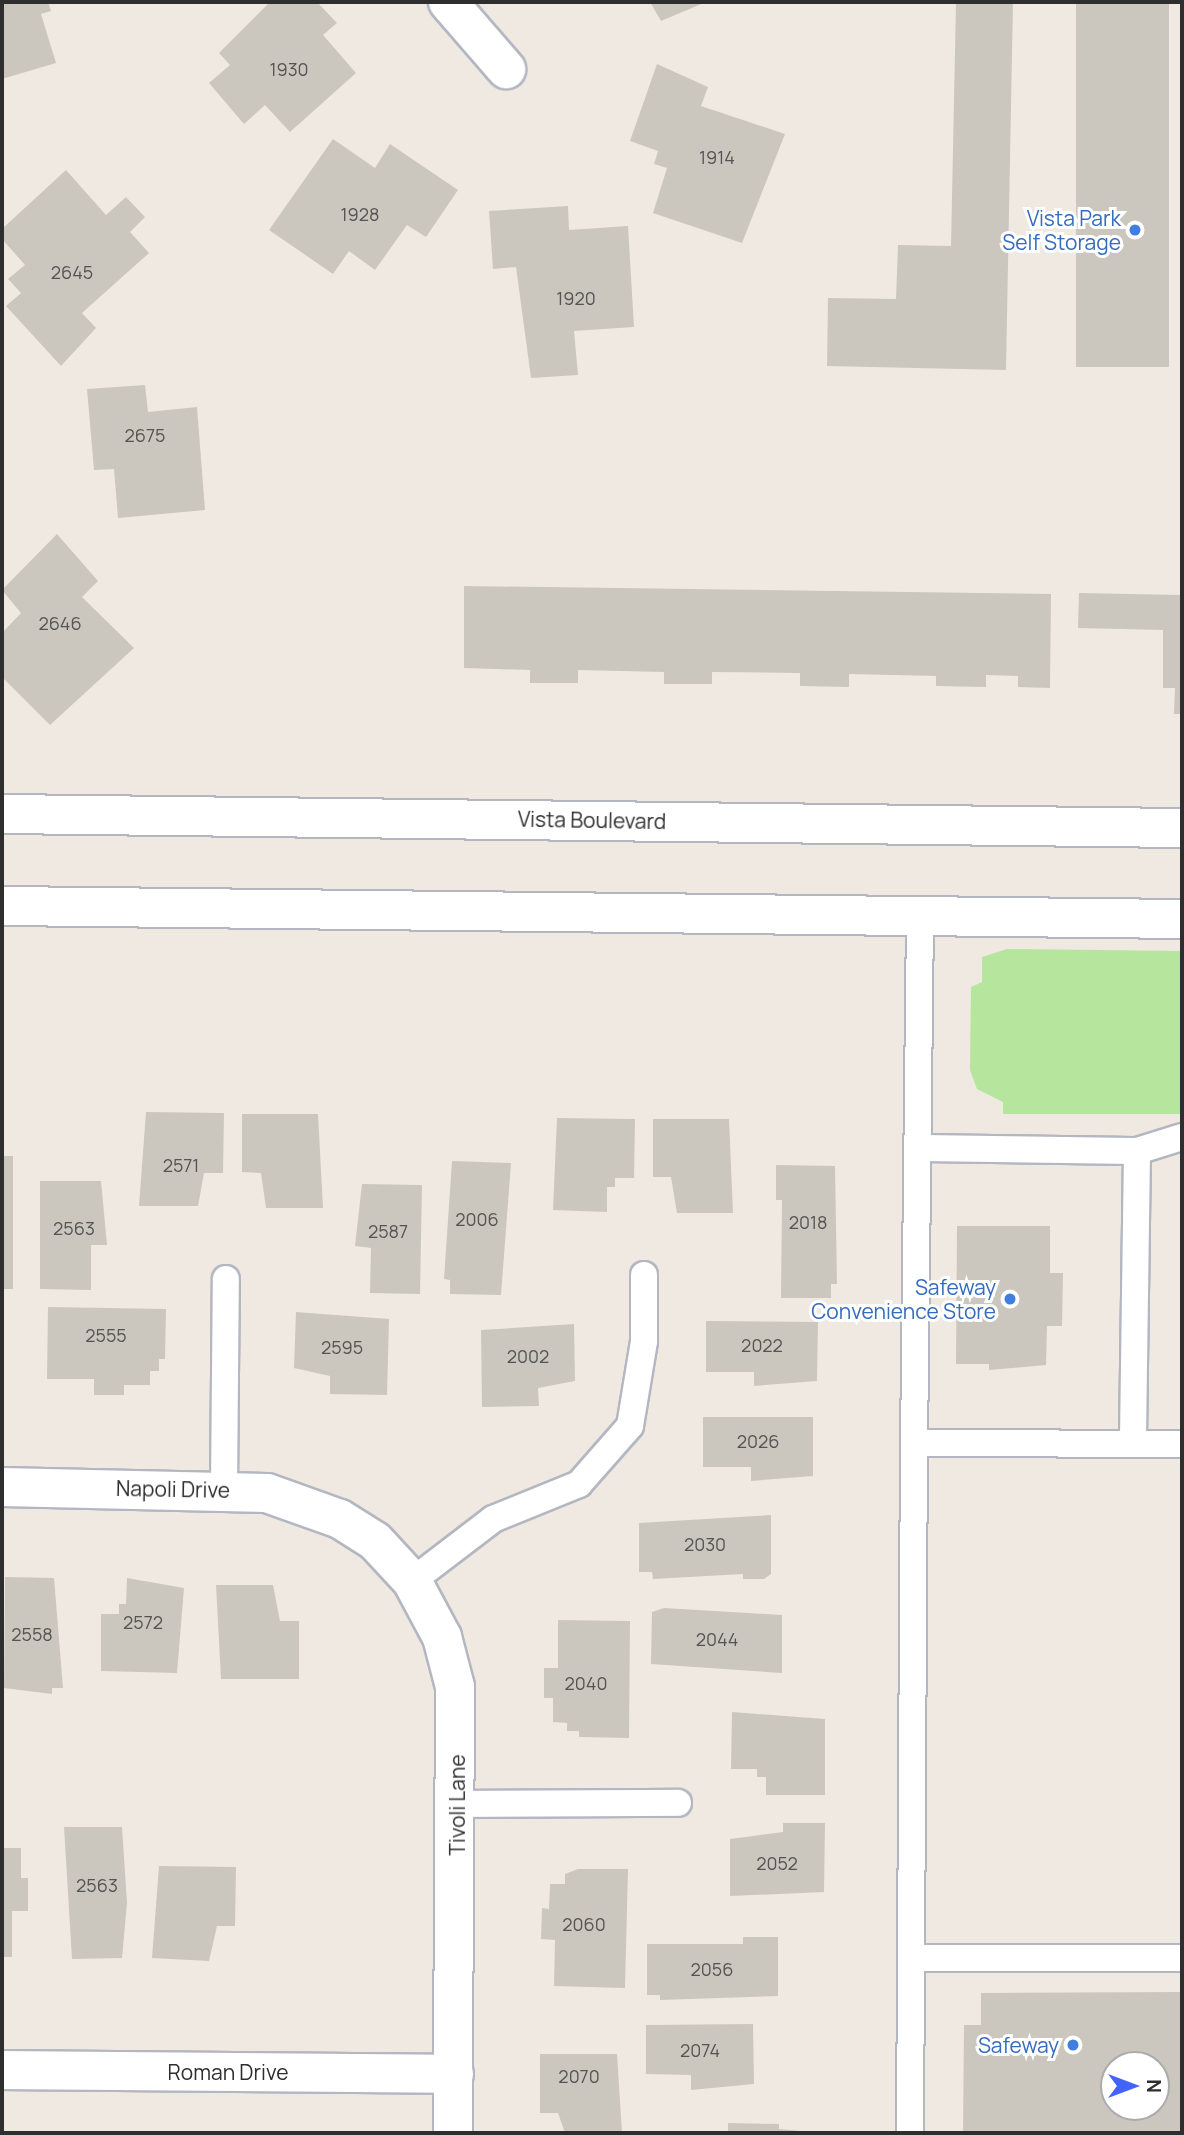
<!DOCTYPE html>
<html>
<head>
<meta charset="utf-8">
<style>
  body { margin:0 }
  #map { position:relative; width:1184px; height:2135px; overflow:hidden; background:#efe9e1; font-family:Manrope,sans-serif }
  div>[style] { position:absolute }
  .green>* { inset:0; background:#b6e59e }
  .building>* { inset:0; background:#cbc7bf; transform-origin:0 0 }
  .roads { filter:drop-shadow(2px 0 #b4b7c1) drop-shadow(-2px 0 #b4b7c1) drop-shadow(0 2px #b4b7c1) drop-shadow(0 -2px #b4b7c1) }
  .lane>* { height:26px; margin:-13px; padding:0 13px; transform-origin:13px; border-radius:13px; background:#fff }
  .street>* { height:38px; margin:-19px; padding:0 19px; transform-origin:19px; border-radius:19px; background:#fff }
  .secondary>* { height:38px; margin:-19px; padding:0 19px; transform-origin:19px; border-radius:19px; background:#fff }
  .dots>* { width:19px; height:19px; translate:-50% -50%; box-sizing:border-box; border:4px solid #fff; border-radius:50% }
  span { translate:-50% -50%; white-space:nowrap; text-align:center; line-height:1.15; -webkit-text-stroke:6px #fff; paint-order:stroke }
  .number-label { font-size:18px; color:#555452 }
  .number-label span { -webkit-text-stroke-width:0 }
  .shop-label { font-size:21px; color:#366cbe }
  .right { translate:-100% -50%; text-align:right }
  .street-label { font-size:21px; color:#2e2e2e }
  .frame { position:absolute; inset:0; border:4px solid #2e2e2e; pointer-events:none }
  .north { position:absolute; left:1100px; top:2051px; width:70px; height:70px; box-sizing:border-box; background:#fff; border:2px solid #ababab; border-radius:50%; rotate:90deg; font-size:19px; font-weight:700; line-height:28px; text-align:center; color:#2e2e2e }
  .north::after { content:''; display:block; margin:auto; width:24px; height:32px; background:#4264fb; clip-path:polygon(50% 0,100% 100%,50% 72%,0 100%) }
</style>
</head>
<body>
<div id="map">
  <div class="green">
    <div style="clip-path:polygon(1007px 949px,1182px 951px,1182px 1114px,1003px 1114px,1003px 1102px,977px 1089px,970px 1070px,971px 987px,982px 982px,982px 957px)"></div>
  </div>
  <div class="building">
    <div style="clip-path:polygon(2px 2px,48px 2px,51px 11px,41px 14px,56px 63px,2px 79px)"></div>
    <div style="clip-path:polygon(270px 2px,317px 2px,337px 23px,323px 35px,356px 73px,290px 132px,265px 105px,244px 124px,209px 83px,230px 65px,219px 53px)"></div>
    <div style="clip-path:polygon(650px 2px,706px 2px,661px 21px)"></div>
    <div style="clip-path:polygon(956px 2px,1013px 2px,1006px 370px,827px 366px,828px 298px,896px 299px,898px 245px,951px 246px)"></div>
    <div style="left:1076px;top:2px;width:93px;height:365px"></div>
    <div style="clip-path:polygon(657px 64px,708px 87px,701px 106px,785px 134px,742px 243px,653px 213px,667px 168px,654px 164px,658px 151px,630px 141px)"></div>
    <div style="clip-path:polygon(333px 139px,375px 168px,390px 144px,458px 190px,426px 237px,407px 225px,375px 270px,349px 251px,333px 274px,269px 230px)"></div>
    <div style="clip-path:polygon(66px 170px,106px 215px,126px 197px,145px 217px,130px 232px,149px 253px,82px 313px,96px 328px,61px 366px,6px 306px,21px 293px,8px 279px,25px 265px,2px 239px,2px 229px)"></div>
    <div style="clip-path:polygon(568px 206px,569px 230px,628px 226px,634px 327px,574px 331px,578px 375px,531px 378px,516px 267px,493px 269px,489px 211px)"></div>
    <div style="clip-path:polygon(145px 385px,148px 412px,197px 407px,205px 510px,118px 518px,114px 469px,94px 470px,87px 389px)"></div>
    <div style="clip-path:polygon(57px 534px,98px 581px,82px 597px,134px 648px,50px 725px,2px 677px,2px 633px,21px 613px,2px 590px)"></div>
    <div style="clip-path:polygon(464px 586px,1051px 594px,1050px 688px,1018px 687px,1018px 676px,986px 675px,986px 687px,936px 686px,936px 676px,849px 674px,849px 687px,800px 686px,800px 673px,712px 672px,712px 684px,664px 684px,664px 672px,578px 670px,578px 683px,530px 683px,530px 670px,464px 668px)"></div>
    <div style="clip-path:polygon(1079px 593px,1182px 595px,1182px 714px,1174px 714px,1175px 688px,1163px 688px,1163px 630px,1078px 628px)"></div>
    <div style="clip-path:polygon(146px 1112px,224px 1113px,223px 1173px,204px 1173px,198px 1206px,139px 1206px)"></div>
    <div style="clip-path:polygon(242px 1114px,318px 1114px,323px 1208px,266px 1208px,261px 1173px,242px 1172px)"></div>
    <div style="clip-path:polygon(557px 1118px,635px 1119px,634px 1178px,615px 1178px,615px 1187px,607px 1187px,607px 1212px,553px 1210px)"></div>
    <div style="clip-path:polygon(653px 1119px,729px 1119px,733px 1213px,677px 1213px,671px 1177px,653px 1177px)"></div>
    <div style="left:2px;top:1156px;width:11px;height:133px"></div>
    <div style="clip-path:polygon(452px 1161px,511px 1163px,501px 1295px,450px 1294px,450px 1280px,444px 1279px)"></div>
    <div style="clip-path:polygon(776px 1165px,835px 1166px,837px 1284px,831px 1284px,831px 1298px,781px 1298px,782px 1200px,776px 1200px)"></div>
    <div style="clip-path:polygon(40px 1181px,101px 1181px,107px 1245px,91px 1245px,91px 1290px,40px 1289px)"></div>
    <div style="clip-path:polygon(362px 1184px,422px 1185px,420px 1294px,370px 1293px,371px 1248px,355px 1246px)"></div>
    <div style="clip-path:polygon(957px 1226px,1050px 1226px,1050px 1273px,1063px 1273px,1062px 1326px,1047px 1326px,1046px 1365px,989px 1370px,989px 1364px,956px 1364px)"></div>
    <div style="clip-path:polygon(48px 1307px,166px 1309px,165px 1359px,159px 1359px,159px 1371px,150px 1371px,150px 1385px,124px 1385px,124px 1395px,94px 1395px,94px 1379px,47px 1379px)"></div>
    <div style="clip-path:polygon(296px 1312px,389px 1319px,387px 1395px,330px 1394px,330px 1376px,294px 1368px)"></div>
    <div style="clip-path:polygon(706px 1321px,818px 1322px,817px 1381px,754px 1386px,754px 1372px,706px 1372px)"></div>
    <div style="clip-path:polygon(574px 1324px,575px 1381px,538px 1388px,539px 1406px,482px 1407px,481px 1330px)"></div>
    <div style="clip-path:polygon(703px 1417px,813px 1417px,813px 1476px,751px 1481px,751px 1467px,703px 1467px)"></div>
    <div style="clip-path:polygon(771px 1515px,771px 1574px,764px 1579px,743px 1579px,743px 1574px,653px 1579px,652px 1572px,639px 1572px,639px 1523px)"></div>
    <div style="clip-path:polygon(5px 1577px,54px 1578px,63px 1688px,52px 1688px,52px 1694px,4px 1688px)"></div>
    <div style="clip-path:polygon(127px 1578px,184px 1588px,177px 1673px,101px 1671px,101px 1614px,119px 1614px,119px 1604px,126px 1604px)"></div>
    <div style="clip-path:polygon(216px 1585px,273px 1585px,280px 1621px,299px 1621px,299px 1679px,221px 1679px)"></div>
    <div style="clip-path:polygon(664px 1608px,782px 1615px,782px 1673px,651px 1664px,652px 1612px)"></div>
    <div style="clip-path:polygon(558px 1620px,630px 1621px,629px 1738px,579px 1737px,579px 1731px,567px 1731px,567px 1723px,553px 1722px,553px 1698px,544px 1698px,544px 1668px,558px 1668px)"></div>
    <div style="clip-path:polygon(732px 1712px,825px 1719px,825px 1795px,766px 1795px,766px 1777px,757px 1777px,757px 1769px,731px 1769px)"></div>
    <div style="clip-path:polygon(783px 1823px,825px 1823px,824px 1892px,730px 1896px,730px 1839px,783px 1832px)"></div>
    <div style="clip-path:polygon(64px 1827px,122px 1827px,127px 1903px,122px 1958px,72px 1959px)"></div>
    <div style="clip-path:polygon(2px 1848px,21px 1848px,21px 1878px,28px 1878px,28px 1911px,12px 1911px,12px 1957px,2px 1957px)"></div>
    <div style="clip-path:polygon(159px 1866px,236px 1867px,235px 1926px,217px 1926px,209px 1961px,152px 1958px)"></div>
    <div style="clip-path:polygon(578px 1869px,628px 1869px,625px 1988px,554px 1986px,555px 1940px,541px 1939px,542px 1908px,549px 1909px,550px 1884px,565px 1884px,565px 1874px)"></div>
    <div style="clip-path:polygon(743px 1937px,778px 1937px,778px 1996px,660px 2000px,660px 1995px,647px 1995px,647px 1944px,743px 1944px)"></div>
    <div style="clip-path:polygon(evenodd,1182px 1992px,1182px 2133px,963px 2133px,964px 2025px,981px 2025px,981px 1993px,1182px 1992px,1114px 2065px,1156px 2065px,1156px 2107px,1114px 2107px,1114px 2065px)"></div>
    <div style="clip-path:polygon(753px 2024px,754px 2084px,691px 2090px,691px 2075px,646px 2074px,646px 2025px)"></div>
    <div style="clip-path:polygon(540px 2054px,617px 2054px,622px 2133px,565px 2133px,558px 2113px,540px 2113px)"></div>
    <div style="clip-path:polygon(728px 2123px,779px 2124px,779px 2129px,823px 2133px,728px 2133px)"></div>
  </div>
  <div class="roads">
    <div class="lane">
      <div style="left:920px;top:916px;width:527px;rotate:90.65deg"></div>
      <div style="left:914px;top:1443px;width:268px;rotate:0.2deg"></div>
      <div style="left:919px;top:1148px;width:218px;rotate:0.8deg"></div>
      <div style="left:1137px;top:1151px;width:292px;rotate:90.8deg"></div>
      <div style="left:1137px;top:1151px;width:47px;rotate:-17.3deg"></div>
      <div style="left:224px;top:1489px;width:210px;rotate:-89.5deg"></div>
      <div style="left:412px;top:1581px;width:102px;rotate:-37.4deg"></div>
      <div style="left:493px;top:1519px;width:93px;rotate:-22.1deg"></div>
      <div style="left:579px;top:1484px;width:77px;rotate:-48.7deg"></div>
      <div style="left:630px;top:1426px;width:86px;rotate:-80.6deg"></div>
      <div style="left:644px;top:1341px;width:66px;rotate:-90deg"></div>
      <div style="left:459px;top:1804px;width:219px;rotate:-0.3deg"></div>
      <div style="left:914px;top:1958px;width:268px"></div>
      <div style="left:910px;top:2133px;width:690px;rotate:-89.67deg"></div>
    </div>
    <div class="street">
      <div style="left:448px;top:2px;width:89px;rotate:49.1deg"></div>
      <div style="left:2px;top:1487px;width:265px;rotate:1.3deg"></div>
      <div style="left:267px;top:1493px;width:77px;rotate:19.6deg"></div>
      <div style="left:340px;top:1519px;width:41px;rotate:32.2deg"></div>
      <div style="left:375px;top:1541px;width:54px;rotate:47.2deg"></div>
      <div style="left:412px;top:1581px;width:64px;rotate:61.8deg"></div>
      <div style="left:442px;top:1637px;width:52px;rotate:75.4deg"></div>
      <div style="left:455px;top:1687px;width:446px;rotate:90.3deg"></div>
      <div style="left:2px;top:2070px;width:452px;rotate:0.5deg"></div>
    </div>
    <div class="secondary">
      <div style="left:2px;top:814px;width:1180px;rotate:0.68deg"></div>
      <div style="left:2px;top:906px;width:1180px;rotate:0.63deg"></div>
    </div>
  </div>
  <div class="dots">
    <div style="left:1135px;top:230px;background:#3f7fe0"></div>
    <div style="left:1010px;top:1299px;background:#3f7fe0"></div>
    <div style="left:1073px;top:2045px;background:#3f7fe0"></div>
  </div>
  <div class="number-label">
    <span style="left:289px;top:69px">1930</span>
    <span style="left:717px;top:157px">1914</span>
    <span style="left:360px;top:214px">1928</span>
    <span style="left:72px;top:272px">2645</span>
    <span style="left:576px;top:298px">1920</span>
    <span style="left:145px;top:435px">2675</span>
    <span style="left:60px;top:623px">2646</span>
    <span style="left:181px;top:1165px">2571</span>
    <span style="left:477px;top:1219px">2006</span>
    <span style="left:808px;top:1222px">2018</span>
    <span style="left:74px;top:1228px">2563</span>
    <span style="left:388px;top:1231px">2587</span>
    <span style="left:106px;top:1335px">2555</span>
    <span style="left:762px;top:1345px">2022</span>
    <span style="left:342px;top:1347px">2595</span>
    <span style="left:528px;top:1356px">2002</span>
    <span style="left:758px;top:1441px">2026</span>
    <span style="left:705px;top:1544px">2030</span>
    <span style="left:143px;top:1622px">2572</span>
    <span style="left:32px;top:1634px">2558</span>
    <span style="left:717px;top:1639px">2044</span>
    <span style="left:586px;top:1683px">2040</span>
    <span style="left:777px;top:1863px">2052</span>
    <span style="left:97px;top:1885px">2563</span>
    <span style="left:584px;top:1924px">2060</span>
    <span style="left:712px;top:1969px">2056</span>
    <span style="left:700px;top:2050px">2074</span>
    <span style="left:579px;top:2076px">2070</span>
  </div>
  <div class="shop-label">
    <span class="right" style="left:1121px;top:230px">Vista Park<br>Self Storage</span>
    <span class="right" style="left:996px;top:1299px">Safeway<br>Convenience Store</span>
    <span class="right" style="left:1059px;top:2045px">Safeway</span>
  </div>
  <div class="street-label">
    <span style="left:592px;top:820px;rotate:1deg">Vista Boulevard</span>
    <span style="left:173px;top:1489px;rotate:1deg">Napoli Drive</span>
    <span style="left:457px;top:1805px;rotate:-90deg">Tivoli Lane</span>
    <span style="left:228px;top:2072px">Roman Drive</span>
  </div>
  <div class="frame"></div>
  <div class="north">N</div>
</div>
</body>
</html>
